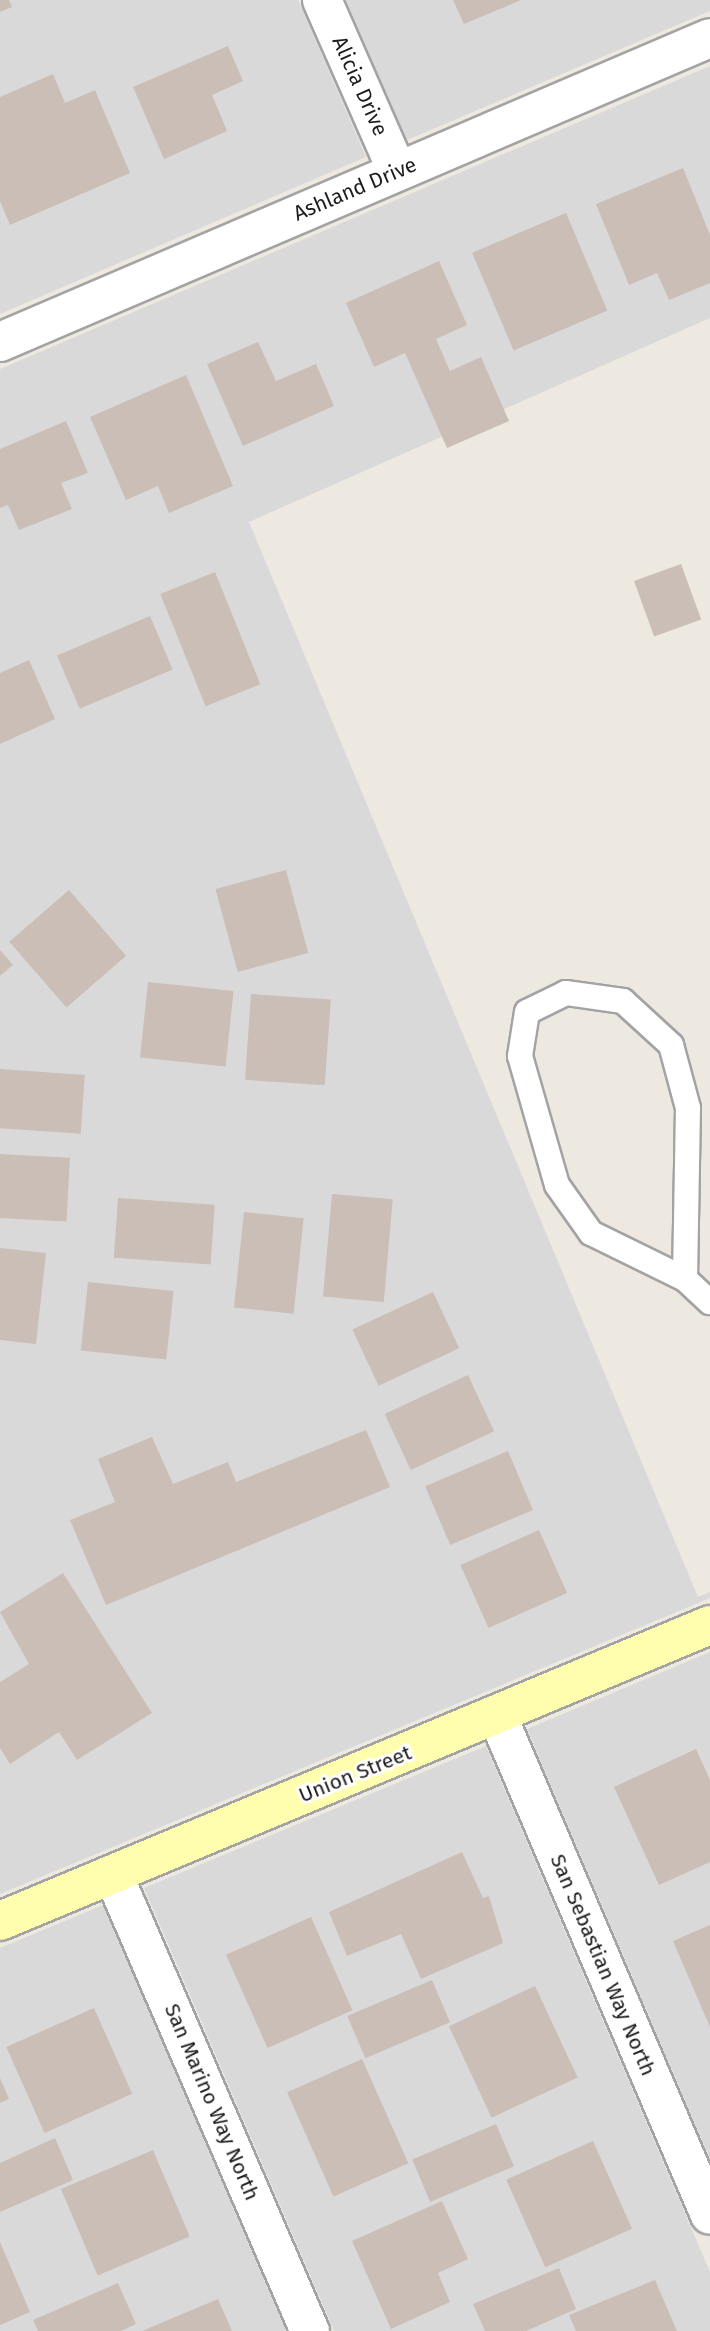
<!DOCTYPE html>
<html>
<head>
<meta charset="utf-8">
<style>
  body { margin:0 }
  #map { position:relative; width:710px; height:2331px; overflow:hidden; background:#eee9e0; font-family:"Fira Sans",sans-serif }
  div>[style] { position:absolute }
  .residential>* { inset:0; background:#dad9d9 }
  .building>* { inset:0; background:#cabeb6; transform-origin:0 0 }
  .roads { filter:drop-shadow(2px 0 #a3a3a3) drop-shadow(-2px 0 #a3a3a3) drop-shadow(0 2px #a3a3a3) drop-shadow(0 -2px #a3a3a3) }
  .lane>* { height:24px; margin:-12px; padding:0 12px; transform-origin:12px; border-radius:12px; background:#fff }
  .street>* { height:38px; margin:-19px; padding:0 19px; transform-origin:19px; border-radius:19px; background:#fff }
  .secondary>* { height:38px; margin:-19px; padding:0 19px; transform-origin:19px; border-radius:19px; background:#fffdae }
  span { translate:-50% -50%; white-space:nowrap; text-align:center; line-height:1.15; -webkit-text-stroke:6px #fff; paint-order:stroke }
  .street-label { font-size:21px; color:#1c1c1c }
</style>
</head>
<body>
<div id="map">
  <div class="residential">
    <div style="clip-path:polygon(0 0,298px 0,366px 157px,0 314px)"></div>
    <div style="clip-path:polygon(346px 0,710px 0,710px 11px,407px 140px)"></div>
    <div style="clip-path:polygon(710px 66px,710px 318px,249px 522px,698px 1597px,710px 1592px,710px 1598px,0 1894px,0 369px)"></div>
    <div style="clip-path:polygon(710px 1652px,710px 2159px,527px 1729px)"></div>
    <div style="clip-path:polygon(486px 1746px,710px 2272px,710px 2331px,334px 2331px,144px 1888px)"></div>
    <div style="clip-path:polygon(103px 1905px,286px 2331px,0 2331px,0 1948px)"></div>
  </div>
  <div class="building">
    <div style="clip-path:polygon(0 0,9px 0,12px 7px,0 12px)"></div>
    <div style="clip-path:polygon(453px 0,521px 0,464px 24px)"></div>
    <div style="clip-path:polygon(228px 46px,243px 81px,212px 95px,227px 131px,164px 159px,133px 87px)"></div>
    <div style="clip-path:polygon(53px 74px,65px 103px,95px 90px,130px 173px,10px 225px,0 201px,0 97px)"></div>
    <div style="clip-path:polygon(683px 168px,710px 235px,710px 283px,669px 300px,657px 273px,629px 285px,596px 204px)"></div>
    <div style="left:566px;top:213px;width:106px;height:102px;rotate:67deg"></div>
    <div style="clip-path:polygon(439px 261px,467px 325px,436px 339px,450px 371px,481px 357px,509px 421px,447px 448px,405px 353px,374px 367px,346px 303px)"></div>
    <div style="clip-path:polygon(258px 342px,276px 381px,316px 364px,334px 406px,243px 446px,207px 364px)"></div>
    <div style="clip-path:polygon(186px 375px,233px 486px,169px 513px,158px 486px,126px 500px,90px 417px)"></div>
    <div style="clip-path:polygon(66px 421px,88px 473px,61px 483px,72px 509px,19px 530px,8px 505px,0 508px,0 449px)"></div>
    <div style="left:681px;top:564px;width:59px;height:50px;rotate:70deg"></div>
    <div style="left:215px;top:572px;width:121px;height:59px;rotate:68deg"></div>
    <div style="left:150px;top:616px;width:58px;height:101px;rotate:67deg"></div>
    <div style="clip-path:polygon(29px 660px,55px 719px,0 744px,0 673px)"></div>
    <div style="left:286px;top:870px;width:86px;height:73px;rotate:75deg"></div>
    <div style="left:69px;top:890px;width:87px;height:79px;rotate:49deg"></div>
    <div style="clip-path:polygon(0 950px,13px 965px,0 976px)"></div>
    <div style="left:148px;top:982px;width:86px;height:76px;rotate:6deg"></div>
    <div style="left:251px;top:994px;width:80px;height:86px;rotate:4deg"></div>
    <div style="left:0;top:1069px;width:85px;height:59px;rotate:4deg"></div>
    <div style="left:0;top:1154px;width:70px;height:64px;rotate:3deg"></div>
    <div style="left:332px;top:1194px;width:61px;height:103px;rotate:5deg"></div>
    <div style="left:118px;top:1198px;width:97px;height:60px;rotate:4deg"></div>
    <div style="left:244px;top:1212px;width:60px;height:96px;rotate:6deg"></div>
    <div style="clip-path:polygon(0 1248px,46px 1253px,36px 1344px,0 1340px)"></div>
    <div style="left:88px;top:1282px;width:86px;height:69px;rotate:6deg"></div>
    <div style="left:433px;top:1292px;width:62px;height:89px;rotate:65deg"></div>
    <div style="left:468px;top:1375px;width:62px;height:92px;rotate:65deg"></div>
    <div style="clip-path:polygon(366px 1430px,390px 1487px,106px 1605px,70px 1520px,115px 1502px,98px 1459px,152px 1437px,173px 1484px,228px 1462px,236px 1482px)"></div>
    <div style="left:508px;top:1451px;width:64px;height:90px;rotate:67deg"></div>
    <div style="left:539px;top:1530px;width:69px;height:86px;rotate:66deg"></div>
    <div style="clip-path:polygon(63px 1573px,152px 1713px,77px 1760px,59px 1732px,10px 1764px,0 1748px,0 1682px,29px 1664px,0 1612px)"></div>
    <div style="clip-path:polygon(696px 1749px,710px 1780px,710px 1862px,659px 1885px,614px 1787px)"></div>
    <div style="clip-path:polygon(462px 1852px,483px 1898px,489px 1896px,503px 1943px,421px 1979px,401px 1934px,347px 1956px,329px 1912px)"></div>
    <div style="left:311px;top:1917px;width:102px;height:93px;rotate:66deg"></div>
    <div style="clip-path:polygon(710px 1925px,710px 2027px,673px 1941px)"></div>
    <div style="left:432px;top:1980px;width:46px;height:92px;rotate:67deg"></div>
    <div style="left:535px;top:1986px;width:101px;height:95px;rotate:65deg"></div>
    <div style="left:94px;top:2008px;width:94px;height:96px;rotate:66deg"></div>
    <div style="left:362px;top:2059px;width:114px;height:82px;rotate:66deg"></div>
    <div style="clip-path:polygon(0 2078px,9px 2099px,0 2103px)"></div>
    <div style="left:496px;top:2124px;width:46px;height:91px;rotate:67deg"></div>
    <div style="clip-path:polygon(55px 2138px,73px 2180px,0 2212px,0 2163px)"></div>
    <div style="left:593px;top:2141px;width:96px;height:95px;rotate:66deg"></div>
    <div style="left:153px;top:2150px;width:94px;height:100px;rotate:67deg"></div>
    <div style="clip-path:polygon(442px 2201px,468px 2259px,438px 2273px,450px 2302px,391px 2329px,352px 2241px)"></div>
    <div style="clip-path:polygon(0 2242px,30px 2312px,0 2325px)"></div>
    <div style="clip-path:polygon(559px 2268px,576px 2309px,526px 2331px,485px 2331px,473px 2304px)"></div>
    <div style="clip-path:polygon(655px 2280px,677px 2331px,576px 2331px,569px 2315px)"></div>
    <div style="clip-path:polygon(118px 2283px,136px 2324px,121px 2331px,38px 2331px,33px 2320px)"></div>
    <div style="clip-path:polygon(218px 2299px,232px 2331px,142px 2331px)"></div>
  </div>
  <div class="roads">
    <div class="lane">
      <div style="left:685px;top:1279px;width:171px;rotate:-89deg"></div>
      <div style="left:688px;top:1108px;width:65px;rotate:-105.1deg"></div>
      <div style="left:671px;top:1045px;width:65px;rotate:-137.5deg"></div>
      <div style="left:623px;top:1001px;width:58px;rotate:-172deg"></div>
      <div style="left:566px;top:993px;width:43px;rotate:154deg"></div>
      <div style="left:527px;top:1012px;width:45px;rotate:99deg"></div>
      <div style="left:520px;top:1056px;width:134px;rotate:74deg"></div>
      <div style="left:557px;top:1185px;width:59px;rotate:54.7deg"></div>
      <div style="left:591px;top:1233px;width:105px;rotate:26.1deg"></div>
      <div style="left:685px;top:1279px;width:34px;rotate:43deg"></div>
    </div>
    <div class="street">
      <div style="left:322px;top:0;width:187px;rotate:66.3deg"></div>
      <div style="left:0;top:342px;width:772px;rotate:-23.18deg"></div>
      <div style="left:497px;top:1715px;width:543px;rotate:66.93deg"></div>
      <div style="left:113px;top:1874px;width:498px;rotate:66.7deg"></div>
    </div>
    <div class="secondary">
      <div style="left:0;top:1921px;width:769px;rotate:-22.63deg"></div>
    </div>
  </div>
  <div class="street-label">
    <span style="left:360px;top:86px;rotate:66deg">Alicia Drive</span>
    <span style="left:355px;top:189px;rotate:-23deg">Ashland Drive</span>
    <span style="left:355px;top:1774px;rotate:-22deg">Union Street</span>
    <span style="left:603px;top:1965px;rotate:67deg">San Sebastian Way North</span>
    <span style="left:212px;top:2102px;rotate:67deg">San Marino Way North</span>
  </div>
</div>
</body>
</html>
